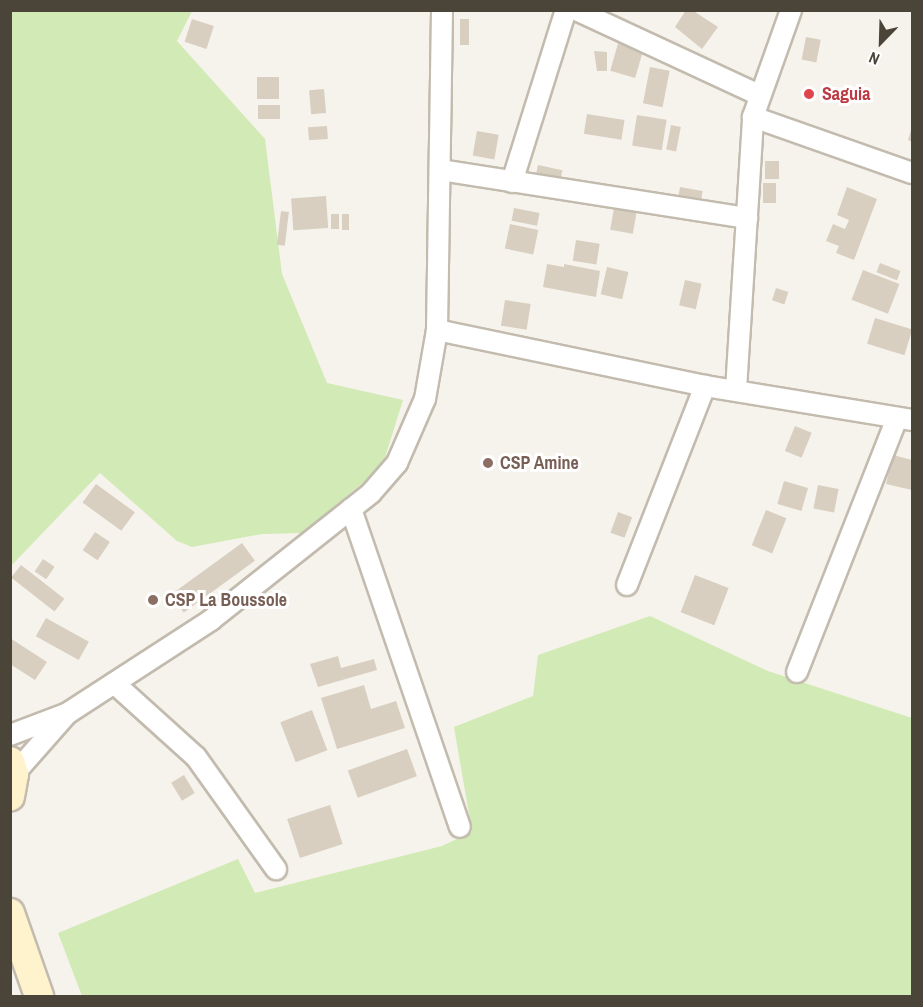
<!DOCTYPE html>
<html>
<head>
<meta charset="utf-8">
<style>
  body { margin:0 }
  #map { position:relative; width:923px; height:1007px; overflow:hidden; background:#f6f3ec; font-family:"Archivo Narrow",sans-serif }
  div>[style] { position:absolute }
  .green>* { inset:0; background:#d2eab5 }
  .building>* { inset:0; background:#d8cfc1; transform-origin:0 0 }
  .roads { filter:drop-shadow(2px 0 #c2bbae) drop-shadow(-2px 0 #c2bbae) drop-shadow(0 2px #c2bbae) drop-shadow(0 -2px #c2bbae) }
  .street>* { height:20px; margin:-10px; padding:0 10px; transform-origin:10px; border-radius:10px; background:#fff }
  .secondary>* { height:28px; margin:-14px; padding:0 14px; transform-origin:14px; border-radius:14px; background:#fff3cd }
  .dots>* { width:16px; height:16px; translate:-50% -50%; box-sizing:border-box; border:3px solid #fff; border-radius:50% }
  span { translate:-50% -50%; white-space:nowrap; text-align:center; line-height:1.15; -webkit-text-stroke:6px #fff; paint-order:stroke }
  .health-label { font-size:18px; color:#be3a42; font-weight:700 }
  .left { translate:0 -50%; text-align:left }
  .education-label { font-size:18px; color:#785e54; font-weight:700 }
  .frame { position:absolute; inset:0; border:12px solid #4b4439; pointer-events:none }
  .north { position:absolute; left:851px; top:12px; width:60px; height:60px; -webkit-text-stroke:4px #fff; paint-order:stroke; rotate:203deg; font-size:16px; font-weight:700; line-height:24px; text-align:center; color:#4b4439 }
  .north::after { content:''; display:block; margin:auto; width:21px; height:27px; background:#4b4439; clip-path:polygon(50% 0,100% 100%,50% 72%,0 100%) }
</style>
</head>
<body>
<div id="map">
  <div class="green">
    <div style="clip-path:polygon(11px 11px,192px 11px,177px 41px,265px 139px,282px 274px,327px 383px,403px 400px,382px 467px,302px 533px,262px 534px,192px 547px,177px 541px,100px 473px,11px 566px)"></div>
    <div style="clip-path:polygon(650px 616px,768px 671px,912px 718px,912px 996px,82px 996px,58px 933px,238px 859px,255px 893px,442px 846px,472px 832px,454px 727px,533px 696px,538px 655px)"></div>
  </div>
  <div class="building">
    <div style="clip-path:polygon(686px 10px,692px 10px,718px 27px,702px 49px,675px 27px)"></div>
    <div style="left:192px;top:19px;width:23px;height:24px;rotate:18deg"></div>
    <div style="left:460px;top:19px;width:9px;height:26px"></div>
    <div style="left:806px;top:37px;width:15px;height:23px;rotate:11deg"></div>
    <div style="left:619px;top:40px;width:26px;height:32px;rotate:16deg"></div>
    <div style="clip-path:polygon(594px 51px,607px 52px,607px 71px,597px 71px)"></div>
    <div style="left:650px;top:67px;width:20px;height:37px;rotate:11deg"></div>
    <div style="left:257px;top:77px;width:22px;height:22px"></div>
    <div style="left:324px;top:89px;width:24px;height:15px;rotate:85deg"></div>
    <div style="left:280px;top:105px;width:14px;height:22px;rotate:90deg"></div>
    <div style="left:587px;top:114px;width:38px;height:20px;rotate:9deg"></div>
    <div style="left:637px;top:115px;width:30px;height:31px;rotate:9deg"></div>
    <div style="left:671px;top:125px;width:10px;height:25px;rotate:11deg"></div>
    <div style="left:327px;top:126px;width:13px;height:19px;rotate:86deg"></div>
    <div style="clip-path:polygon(912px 127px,912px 142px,908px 140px)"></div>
    <div style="left:477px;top:131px;width:22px;height:25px;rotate:10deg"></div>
    <div style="left:765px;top:161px;width:14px;height:18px"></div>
    <div style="left:538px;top:165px;width:25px;height:11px;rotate:12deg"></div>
    <div style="left:763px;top:183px;width:13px;height:20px"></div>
    <div style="left:680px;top:187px;width:23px;height:12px;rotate:10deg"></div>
    <div style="clip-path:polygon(847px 187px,877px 199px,854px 260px,836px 253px,839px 246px,826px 241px,833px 224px,845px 229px,849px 220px,837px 215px)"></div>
    <div style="left:326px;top:196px;width:32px;height:35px;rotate:86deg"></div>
    <div style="left:514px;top:208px;width:26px;height:13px;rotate:11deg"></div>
    <div style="left:614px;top:208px;width:23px;height:22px;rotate:10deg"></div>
    <div style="left:281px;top:211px;width:8px;height:34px;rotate:7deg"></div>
    <div style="left:331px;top:214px;width:8px;height:15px"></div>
    <div style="left:342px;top:214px;width:7px;height:16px"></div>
    <div style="left:510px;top:224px;width:29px;height:25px;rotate:12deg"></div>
    <div style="left:576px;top:240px;width:24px;height:21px;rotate:9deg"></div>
    <div style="left:880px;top:263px;width:22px;height:10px;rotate:21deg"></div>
    <div style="clip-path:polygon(547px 264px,564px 267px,564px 264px,600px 271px,596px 297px,543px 287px)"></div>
    <div style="left:607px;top:267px;width:22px;height:28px;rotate:13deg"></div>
    <div style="left:863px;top:270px;width:39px;height:32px;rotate:21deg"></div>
    <div style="left:685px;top:280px;width:17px;height:26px;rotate:13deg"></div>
    <div style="left:776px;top:288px;width:13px;height:13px;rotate:18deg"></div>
    <div style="left:505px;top:300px;width:26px;height:26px;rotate:9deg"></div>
    <div style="left:875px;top:318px;width:39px;height:27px;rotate:17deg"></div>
    <div style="left:795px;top:426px;width:18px;height:27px;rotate:22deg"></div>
    <div style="clip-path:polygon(893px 455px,912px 460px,912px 490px,886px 484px)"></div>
    <div style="left:784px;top:481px;width:25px;height:24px;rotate:16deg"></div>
    <div style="left:96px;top:484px;width:48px;height:23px;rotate:36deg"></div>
    <div style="left:818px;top:485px;width:21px;height:24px;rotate:11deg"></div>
    <div style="left:766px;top:510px;width:22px;height:38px;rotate:22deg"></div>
    <div style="left:618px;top:512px;width:15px;height:22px;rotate:20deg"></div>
    <div style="left:95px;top:532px;width:18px;height:22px;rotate:34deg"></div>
    <div style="left:242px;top:543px;width:22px;height:88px;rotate:54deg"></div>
    <div style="left:43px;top:559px;width:14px;height:15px;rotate:34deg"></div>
    <div style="left:21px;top:565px;width:55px;height:16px;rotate:38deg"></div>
    <div style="left:695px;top:575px;width:36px;height:40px;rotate:21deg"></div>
    <div style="left:46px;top:618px;width:49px;height:21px;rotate:29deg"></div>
    <div style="clip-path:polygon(10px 638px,47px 662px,35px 680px,10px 664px)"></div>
    <div style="clip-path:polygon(338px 656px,341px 668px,374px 659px,377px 670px,318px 687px,310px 664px)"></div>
    <div style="clip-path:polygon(364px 685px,371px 709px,396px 701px,405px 728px,337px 749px,321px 698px)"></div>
    <div style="left:312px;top:710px;width:43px;height:34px;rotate:69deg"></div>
    <div style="left:407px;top:749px;width:29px;height:63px;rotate:70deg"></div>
    <div style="left:184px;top:775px;width:21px;height:15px;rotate:59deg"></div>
    <div style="left:330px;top:805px;width:41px;height:45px;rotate:72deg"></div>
  </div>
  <div class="roads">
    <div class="street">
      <div style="left:576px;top:10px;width:202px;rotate:24.9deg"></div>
      <div style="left:753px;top:117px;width:169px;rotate:19.4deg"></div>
      <div style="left:440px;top:170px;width:311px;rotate:8.9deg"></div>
      <div style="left:512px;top:182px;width:180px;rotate:-72.6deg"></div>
      <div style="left:437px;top:330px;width:274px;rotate:11.8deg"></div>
      <div style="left:705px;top:386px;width:210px;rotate:9.3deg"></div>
      <div style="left:736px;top:390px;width:274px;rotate:-86.4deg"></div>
      <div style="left:753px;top:117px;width:114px;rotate:-70.4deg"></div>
      <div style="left:351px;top:509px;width:336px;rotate:71.1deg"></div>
      <div style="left:627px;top:585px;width:214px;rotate:-68.6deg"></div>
      <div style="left:797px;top:672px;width:273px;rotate:-68.5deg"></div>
      <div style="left:114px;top:683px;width:110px;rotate:42.1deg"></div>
      <div style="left:196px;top:757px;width:138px;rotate:54.5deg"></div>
      <div style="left:10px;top:735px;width:62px;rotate:-20.8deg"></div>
      <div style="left:68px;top:713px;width:171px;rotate:-33deg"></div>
      <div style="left:211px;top:620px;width:204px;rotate:-38.4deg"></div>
      <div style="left:371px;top:493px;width:40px;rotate:-49deg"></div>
      <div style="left:397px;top:463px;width:70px;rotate:-66.4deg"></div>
      <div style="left:425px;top:399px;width:70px;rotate:-80.1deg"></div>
      <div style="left:437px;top:330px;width:320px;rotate:-89.1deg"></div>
      <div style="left:14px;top:774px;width:79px;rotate:-48.6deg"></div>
    </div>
    <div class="secondary">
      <div style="left:10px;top:761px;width:14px;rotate:73deg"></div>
      <div style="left:14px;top:774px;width:23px;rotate:100deg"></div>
      <div style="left:10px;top:913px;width:88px;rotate:70.7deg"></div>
    </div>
  </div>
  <div class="dots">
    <div style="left:809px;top:94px;background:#e0444e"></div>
    <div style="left:488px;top:463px;background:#8d6e63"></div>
    <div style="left:153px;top:600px;background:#8d6e63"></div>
  </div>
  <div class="health-label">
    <span class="left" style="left:822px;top:94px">Saguia</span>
  </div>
  <div class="education-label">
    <span class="left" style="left:500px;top:463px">CSP Amine</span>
    <span class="left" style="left:165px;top:600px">CSP La Boussole</span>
  </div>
  <div class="frame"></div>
  <div class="north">N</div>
</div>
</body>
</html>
